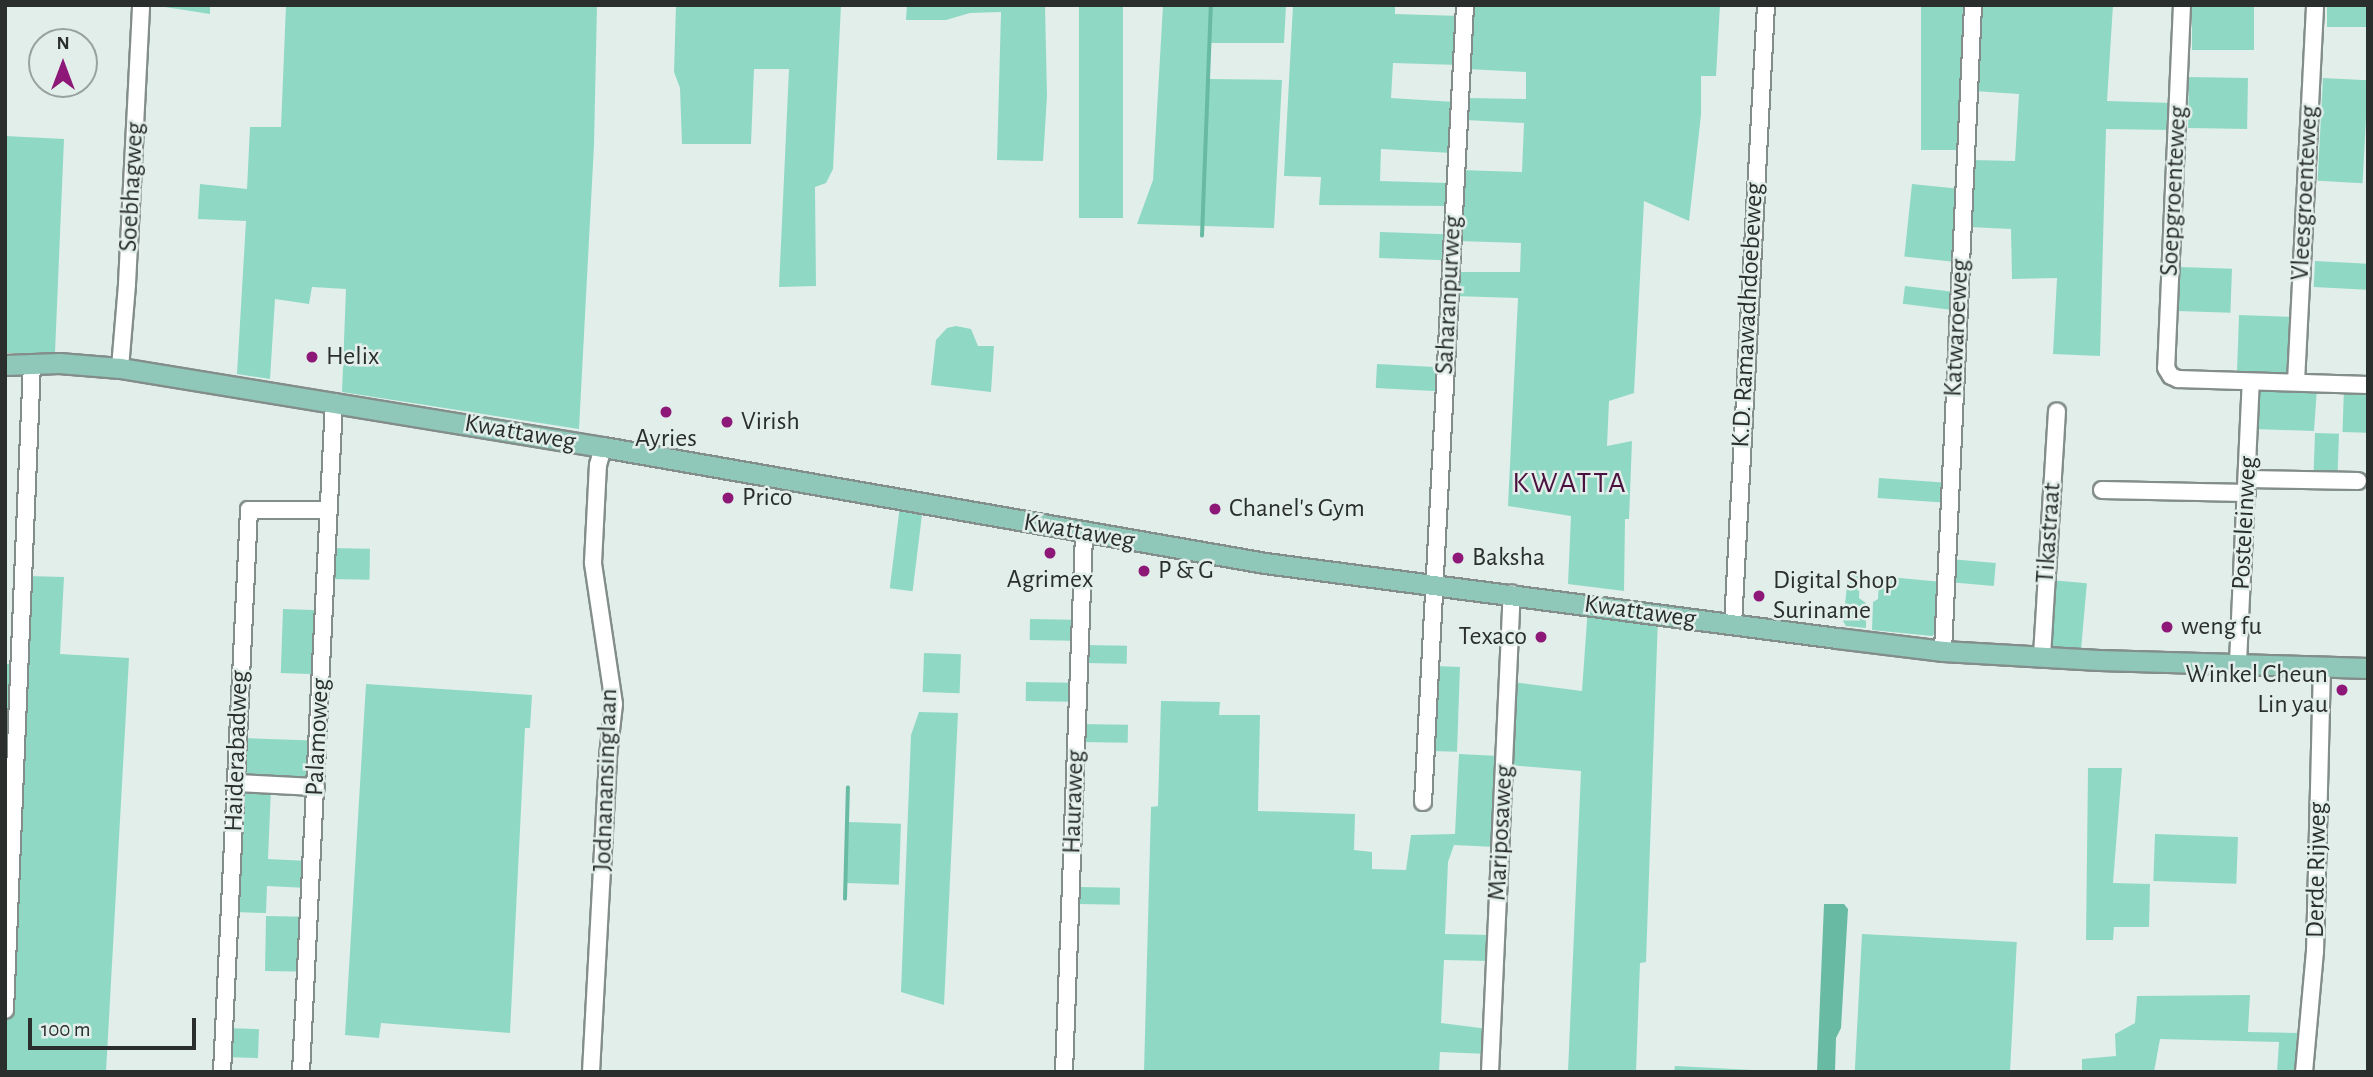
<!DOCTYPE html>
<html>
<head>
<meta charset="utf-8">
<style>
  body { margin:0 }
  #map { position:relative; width:2373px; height:1077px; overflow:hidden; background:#e2eeea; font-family:"Alegreya Sans",sans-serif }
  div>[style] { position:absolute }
  .green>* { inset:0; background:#8fd9c4; transform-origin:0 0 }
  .water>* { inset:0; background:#69baa3 }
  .stream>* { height:3.5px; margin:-1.75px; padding:0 1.75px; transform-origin:1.75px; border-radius:1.75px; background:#69baa3 }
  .roads { filter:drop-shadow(2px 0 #838e8a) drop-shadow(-2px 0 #838e8a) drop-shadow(0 2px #838e8a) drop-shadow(0 -2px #838e8a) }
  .minor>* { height:16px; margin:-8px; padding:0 8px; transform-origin:8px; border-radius:8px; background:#fff }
  .major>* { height:19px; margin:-9.5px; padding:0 9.5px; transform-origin:9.5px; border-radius:9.5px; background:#8fc7b9 }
  .dots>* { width:19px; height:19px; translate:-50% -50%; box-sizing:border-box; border:4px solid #e2eeea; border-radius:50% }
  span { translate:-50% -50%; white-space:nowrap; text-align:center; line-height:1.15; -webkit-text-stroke:5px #e2eeea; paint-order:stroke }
  .street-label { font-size:26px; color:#2a2f2d }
  .poi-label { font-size:26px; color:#2a2f2d }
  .left { translate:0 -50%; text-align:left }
  .right { translate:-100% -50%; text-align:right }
  .quarter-label { font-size:30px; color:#4a133f; letter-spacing:2px }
  .frame { position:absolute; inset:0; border:7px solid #2a2f2d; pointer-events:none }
  .north { position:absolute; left:28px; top:28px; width:70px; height:70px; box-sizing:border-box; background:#e2eeea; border:2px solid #98a29e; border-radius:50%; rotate:0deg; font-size:19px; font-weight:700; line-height:28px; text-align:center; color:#2a2f2d }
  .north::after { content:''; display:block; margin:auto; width:24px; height:32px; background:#8e1878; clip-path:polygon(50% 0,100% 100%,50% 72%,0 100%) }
  .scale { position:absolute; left:28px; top:1018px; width:168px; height:32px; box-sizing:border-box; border:4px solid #2a2f2d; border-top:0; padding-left:9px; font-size:21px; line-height:24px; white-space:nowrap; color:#2a2f2d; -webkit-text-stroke:5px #e2eeea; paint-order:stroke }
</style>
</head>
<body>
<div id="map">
  <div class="green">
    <div style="clip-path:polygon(152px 5px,210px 5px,210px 14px)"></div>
    <div style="clip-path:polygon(286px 5px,597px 5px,594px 145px,579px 429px,342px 392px,346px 289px,312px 287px,309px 304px,275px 299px,270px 379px,237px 374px,246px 221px,198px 219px,200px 184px,247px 189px,250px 127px,281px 127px)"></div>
    <div style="clip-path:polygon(676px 5px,841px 5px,833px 169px,826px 183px,815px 187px,816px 286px,779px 287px,789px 69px,754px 69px,751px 144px,682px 144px,680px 88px,674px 72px)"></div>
    <div style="clip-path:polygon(907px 5px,1045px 5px,1047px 96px,1043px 161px,997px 160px,1001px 12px,970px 13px,946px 20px,906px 20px)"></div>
    <div style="left:1079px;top:5px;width:44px;height:213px"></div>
    <div style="clip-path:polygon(1163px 5px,1286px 5px,1284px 43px,1210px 43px,1209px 79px,1282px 80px,1274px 228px,1137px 224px,1153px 180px)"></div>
    <div style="clip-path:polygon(1293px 5px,1395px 5px,1395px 14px,1461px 16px,1459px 65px,1393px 63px,1391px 98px,1455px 102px,1452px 153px,1381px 149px,1380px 181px,1449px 183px,1449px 206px,1319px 205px,1321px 177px,1284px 176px)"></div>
    <div style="clip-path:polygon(1470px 5px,1720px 5px,1716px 76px,1701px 76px,1701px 115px,1689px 221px,1644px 201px,1634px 393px,1609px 401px,1607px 446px,1632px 441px,1629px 519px,1625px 519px,1624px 591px,1568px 584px,1571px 516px,1508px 506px,1518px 298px,1453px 296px,1454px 272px,1520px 272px,1521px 243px,1457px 241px,1460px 170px,1522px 172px,1524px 123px,1465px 120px,1467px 98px,1526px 99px,1526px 72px,1466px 69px)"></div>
    <div style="left:1921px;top:5px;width:49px;height:145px"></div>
    <div style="clip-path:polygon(1979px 5px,2113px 5px,2107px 101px,2173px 103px,2172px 130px,2106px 129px,2100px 356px,2053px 354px,2057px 278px,2012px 279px,2011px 229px,1969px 227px,1972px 160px,2015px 161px,2019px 94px,1974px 91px)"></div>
    <div style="left:2192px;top:5px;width:62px;height:45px"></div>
    <div style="left:2327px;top:5px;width:41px;height:22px"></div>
    <div style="left:2189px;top:77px;width:59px;height:51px;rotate:1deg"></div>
    <div style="left:2323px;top:78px;width:45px;height:103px;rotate:3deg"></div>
    <div style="clip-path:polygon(5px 136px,64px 139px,55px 353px,5px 353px)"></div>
    <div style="left:1912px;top:184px;width:49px;height:73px;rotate:6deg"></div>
    <div style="left:1380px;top:232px;width:66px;height:26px;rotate:2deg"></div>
    <div style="left:2315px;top:261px;width:53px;height:26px;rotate:3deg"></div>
    <div style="left:2179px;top:267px;width:53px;height:44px;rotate:2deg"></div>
    <div style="left:1905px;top:286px;width:50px;height:18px;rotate:7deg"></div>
    <div style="left:2239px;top:315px;width:62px;height:61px;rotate:2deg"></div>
    <div style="clip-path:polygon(956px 326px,971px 329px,978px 346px,994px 346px,991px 392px,931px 385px,936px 340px,947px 328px)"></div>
    <div style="left:1377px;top:364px;width:63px;height:24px;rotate:3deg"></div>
    <div style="clip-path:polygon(2317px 388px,2314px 431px,2254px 429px,2257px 394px,2261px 389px)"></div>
    <div style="left:2344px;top:388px;width:24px;height:44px;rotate:2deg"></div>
    <div style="left:2315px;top:433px;width:24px;height:43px;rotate:2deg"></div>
    <div style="left:1879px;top:478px;width:65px;height:20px;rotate:4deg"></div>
    <div style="left:900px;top:505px;width:23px;height:84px;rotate:7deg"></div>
    <div style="left:330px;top:548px;width:40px;height:31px;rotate:1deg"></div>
    <div style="left:1950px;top:559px;width:46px;height:23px;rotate:5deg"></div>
    <div style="clip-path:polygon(1849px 569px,1860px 570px,1859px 598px,1866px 603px,1866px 628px,1846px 626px,1843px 621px)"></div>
    <div style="clip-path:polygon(28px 576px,64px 577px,60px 654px,129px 658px,106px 1072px,5px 1072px,5px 664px,25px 664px)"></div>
    <div style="clip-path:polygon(1879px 576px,1942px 582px,1939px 626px,1936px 633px,1932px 636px,1872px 630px,1873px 602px,1878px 599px)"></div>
    <div style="left:2050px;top:580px;width:37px;height:66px;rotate:5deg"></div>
    <div style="clip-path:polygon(1588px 606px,1658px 617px,1646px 962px,1640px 963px,1636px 1072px,1568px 1072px,1581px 771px,1509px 765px,1512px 682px,1582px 691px)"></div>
    <div style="left:283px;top:609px;width:36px;height:64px;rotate:2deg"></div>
    <div style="left:1030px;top:619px;width:42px;height:21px;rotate:1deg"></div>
    <div style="left:1085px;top:645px;width:42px;height:18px;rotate:1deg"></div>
    <div style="left:924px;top:653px;width:37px;height:39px;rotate:2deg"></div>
    <div style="left:1434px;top:666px;width:26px;height:85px;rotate:2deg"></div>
    <div style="left:1026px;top:682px;width:44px;height:19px;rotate:1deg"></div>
    <div style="clip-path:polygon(366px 684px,532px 695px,530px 728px,525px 728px,510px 1033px,381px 1023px,379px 1038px,345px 1035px)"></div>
    <div style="clip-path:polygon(1161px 701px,1220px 702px,1219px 715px,1260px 715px,1258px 811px,1355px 814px,1354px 850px,1372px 852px,1372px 869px,1406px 870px,1411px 835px,1455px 834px,1459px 754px,1499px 756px,1495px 847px,1454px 845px,1448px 862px,1445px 934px,1491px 935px,1490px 961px,1444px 960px,1441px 1023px,1488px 1029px,1488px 1054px,1440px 1052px,1439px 1072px,1144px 1072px,1151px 807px,1158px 806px)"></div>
    <div style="clip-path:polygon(919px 712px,958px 713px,944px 1005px,901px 992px,911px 735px)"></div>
    <div style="left:1080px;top:724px;width:48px;height:18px;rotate:1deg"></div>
    <div style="left:242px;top:738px;width:71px;height:40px;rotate:2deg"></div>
    <div style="clip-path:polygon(2088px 768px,2122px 768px,2113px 883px,2150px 884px,2149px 927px,2114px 927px,2113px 940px,2086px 940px)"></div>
    <div style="clip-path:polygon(244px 788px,271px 788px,268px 859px,308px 861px,307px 888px,267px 886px,266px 913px,234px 912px,238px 793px)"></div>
    <div style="left:848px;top:822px;width:53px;height:61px;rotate:2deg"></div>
    <div style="left:2155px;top:834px;width:83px;height:47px;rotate:2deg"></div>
    <div style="left:1080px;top:887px;width:40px;height:17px;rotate:1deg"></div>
    <div style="left:266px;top:916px;width:40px;height:55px;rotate:1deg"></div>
    <div style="left:1862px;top:934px;width:155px;height:138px;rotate:3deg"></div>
    <div style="clip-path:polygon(2250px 995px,2248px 1032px,2303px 1033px,2297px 1072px,2277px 1072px,2279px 1042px,2160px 1039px,2154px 1072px,2082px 1072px,2082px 1059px,2116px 1056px,2115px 1034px,2135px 1023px,2137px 996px)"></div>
    <div style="left:226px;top:1028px;width:33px;height:29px;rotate:2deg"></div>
    <div style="clip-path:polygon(1675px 1066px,1773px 1071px,1773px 1072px,1674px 1072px)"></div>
  </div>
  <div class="water">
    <div style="clip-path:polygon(1824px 904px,1844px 904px,1848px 909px,1841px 1028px,1836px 1038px,1835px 1072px,1817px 1072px)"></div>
  </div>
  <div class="stream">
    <div style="left:1202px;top:236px;width:231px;rotate:-87.8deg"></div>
    <div style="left:845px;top:899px;width:111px;rotate:-88.5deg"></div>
  </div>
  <div class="roads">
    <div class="minor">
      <div style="left:2182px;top:5px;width:363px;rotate:92.5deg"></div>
      <div style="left:2166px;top:368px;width:9px;rotate:58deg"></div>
      <div style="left:2171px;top:376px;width:8px;rotate:23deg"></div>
      <div style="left:2178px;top:379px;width:190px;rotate:1.8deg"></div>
      <div style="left:120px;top:368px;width:84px;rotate:-85.2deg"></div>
      <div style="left:127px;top:284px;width:279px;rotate:-87.1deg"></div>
      <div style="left:2296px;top:382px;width:377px;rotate:-87.1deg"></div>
      <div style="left:2248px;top:479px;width:110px;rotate:1deg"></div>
      <div style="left:2102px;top:490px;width:145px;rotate:1.2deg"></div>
      <div style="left:1733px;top:624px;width:620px;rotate:-86.95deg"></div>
      <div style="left:1943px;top:651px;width:647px;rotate:-87.34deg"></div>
      <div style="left:2042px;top:656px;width:245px;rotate:-86.5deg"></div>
      <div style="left:2238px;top:663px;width:281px;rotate:-87.4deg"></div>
      <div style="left:236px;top:783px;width:80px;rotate:2.9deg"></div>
      <div style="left:1423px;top:802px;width:798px;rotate:-86.98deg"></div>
      <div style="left:5px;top:1010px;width:647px;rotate:-87.61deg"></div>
      <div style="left:222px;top:1072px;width:563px;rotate:-87.25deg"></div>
      <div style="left:249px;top:510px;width:80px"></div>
      <div style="left:301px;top:1072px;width:671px;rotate:-87.18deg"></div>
      <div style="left:591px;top:1072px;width:316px;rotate:-86.9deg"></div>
      <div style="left:608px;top:756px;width:52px;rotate:-83.4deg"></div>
      <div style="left:614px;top:704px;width:143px;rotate:-98.5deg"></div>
      <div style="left:593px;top:563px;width:98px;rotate:-87.1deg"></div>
      <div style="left:598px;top:465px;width:19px;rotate:-74deg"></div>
      <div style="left:1064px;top:1072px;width:539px;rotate:-87.87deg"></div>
      <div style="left:1490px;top:1072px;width:479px;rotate:-87.4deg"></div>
      <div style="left:2304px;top:1072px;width:121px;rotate:-84.8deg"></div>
      <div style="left:2315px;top:952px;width:285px;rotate:-88.6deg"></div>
    </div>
    <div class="major">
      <div style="left:5px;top:365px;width:54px;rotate:-2.1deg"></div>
      <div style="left:59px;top:363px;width:61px;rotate:4.7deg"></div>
      <div style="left:120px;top:368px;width:489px;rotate:9.3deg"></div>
      <div style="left:603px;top:447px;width:672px;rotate:9.94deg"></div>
      <div style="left:1265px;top:563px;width:577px;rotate:7.47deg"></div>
      <div style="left:1837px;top:638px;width:107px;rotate:7deg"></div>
      <div style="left:1943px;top:651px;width:156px;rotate:3.3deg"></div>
      <div style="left:2099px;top:660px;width:269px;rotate:1.7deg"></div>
    </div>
  </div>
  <div class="dots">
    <div style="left:312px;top:357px;background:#8e1878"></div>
    <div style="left:666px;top:412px;background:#8e1878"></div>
    <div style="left:727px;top:422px;background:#8e1878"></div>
    <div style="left:728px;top:498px;background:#8e1878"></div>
    <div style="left:1215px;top:509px;background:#8e1878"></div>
    <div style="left:1050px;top:553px;background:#8e1878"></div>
    <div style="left:1458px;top:558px;background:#8e1878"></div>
    <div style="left:1144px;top:571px;background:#8e1878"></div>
    <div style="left:1759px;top:596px;background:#8e1878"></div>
    <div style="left:2167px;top:627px;background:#8e1878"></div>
    <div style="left:1541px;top:637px;background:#8e1878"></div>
    <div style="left:2342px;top:690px;background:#8e1878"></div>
  </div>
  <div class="street-label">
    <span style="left:132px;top:187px;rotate:-87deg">Soebhagweg</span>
    <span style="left:2174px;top:191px;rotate:-87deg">Soepgroenteweg</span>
    <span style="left:2305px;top:193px;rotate:-87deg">Vleesgroenteweg</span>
    <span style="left:1449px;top:295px;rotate:-87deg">Saharanpurweg</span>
    <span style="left:1748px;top:315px;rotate:-87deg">K.D. Ramawadhdoebeweg</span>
    <span style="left:1957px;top:328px;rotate:-87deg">Katwaroeweg</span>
    <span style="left:520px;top:433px;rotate:10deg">Kwattaweg</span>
    <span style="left:2245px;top:523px;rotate:-87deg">Posteleinweg</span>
    <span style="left:1079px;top:532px;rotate:10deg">Kwattaweg</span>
    <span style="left:2049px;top:533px;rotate:-86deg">Tikastraat</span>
    <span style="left:1640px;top:612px;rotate:8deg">Kwattaweg</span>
    <span style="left:318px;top:737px;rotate:-87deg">Palamoweg</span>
    <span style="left:237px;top:751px;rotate:-88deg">Haiderabadweg</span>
    <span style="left:606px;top:780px;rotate:-88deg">Jodnanansinglaan</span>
    <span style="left:1074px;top:802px;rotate:-88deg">Hauraweg</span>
    <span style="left:1501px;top:833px;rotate:-87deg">Mariposaweg</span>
    <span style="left:2317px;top:870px;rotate:-89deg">Derde Rijweg</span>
  </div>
  <div class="poi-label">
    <span class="left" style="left:326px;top:357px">Helix</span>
    <span class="left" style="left:741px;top:422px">Virish</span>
    <span style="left:666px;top:439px">Ayries</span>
    <span class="left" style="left:742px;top:498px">Prico</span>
    <span class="left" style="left:1229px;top:509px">Chanel's Gym</span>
    <span class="left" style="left:1472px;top:558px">Baksha</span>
    <span class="left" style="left:1158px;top:571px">P &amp; G</span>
    <span style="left:1050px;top:580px">Agrimex</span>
    <span class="left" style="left:1773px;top:596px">Digital Shop<br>Suriname</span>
    <span class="left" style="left:2181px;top:627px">weng fu</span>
    <span class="right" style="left:1527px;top:637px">Texaco</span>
    <span class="right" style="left:2328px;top:690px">Winkel Cheun<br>Lin yau</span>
  </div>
  <div class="quarter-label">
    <span style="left:1570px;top:483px">KWATTA</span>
  </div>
  <div class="frame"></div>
  <div class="north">N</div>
  <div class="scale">100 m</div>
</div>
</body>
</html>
